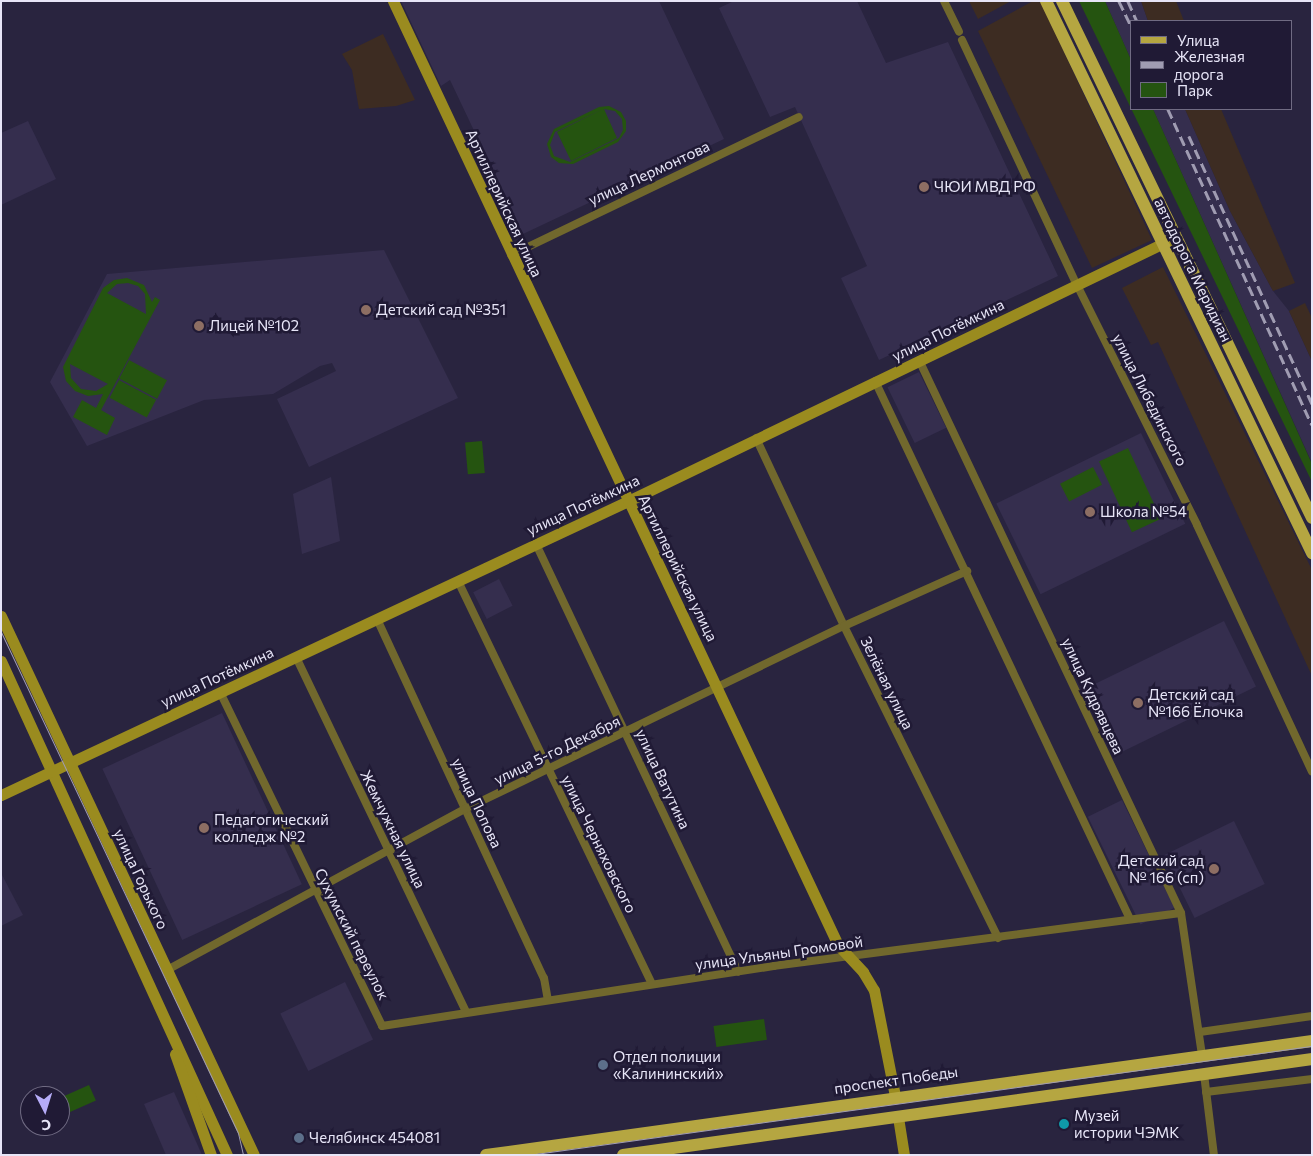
<!DOCTYPE html>
<html>
<head>
<meta charset="utf-8">
<style>
  body { margin:0 }
  #map { position:relative; width:1313px; height:1156px; overflow:hidden; background:#29243f; font-family:Commissioner,sans-serif }
  div>[style] { position:absolute }
  .built>* { inset:0; background:#352e4e; transform-origin:0 0 }
  .industrial>* { inset:0; background:#3d2c22 }
  .green>* { inset:0; background:#255410; transform-origin:0 0 }
  .street>* { height:8px; margin:-4px; padding:0 4px; transform-origin:4px; border-radius:4px; background:#71682d }
  .secondary>* { height:11px; margin:-5.5px; padding:0 5.5px; transform-origin:5.5px; border-radius:5.5px; background:#9a8b1f }
  .primary>* { height:12px; margin:-6px; padding:0 6px; transform-origin:6px; border-radius:6px; background:#b5a641 }
  .tram>* { height:1px; margin:-0.5px; padding:0 0.5px; transform-origin:0.5px; border-radius:0.5px; background:#a09cb2 }
  .rail>* { height:2.5px; margin-top:-1.25px; transform-origin:0; background:repeating-linear-gradient(90deg,#a09cb2 0 10px,transparent 0 15px) }
  .dots>* { width:14px; height:14px; translate:-50% -50%; box-sizing:border-box; border:2px solid #201a35; border-radius:50% }
  span { translate:-50% -50%; white-space:nowrap; text-align:center; line-height:1.15; -webkit-text-stroke:5px #201a35; paint-order:stroke }
  .street-label { font-size:15px; color:#e7e5f7 }
  .poi-label { font-size:15px; color:#e7e5f7 }
  .left { translate:0 -50%; text-align:left }
  .right { translate:-100% -50%; text-align:right }
  .frame { position:absolute; inset:0; border:2px solid #e7e5f7; pointer-events:none }
  .legend { position:absolute; left:1130px; top:20px; width:162px; height:90px; box-sizing:border-box; background:#201a35; border:1px solid #706b83; margin:0; padding:6px 9px; list-style:none; font-size:15px; color:#e7e5f7 }
  .legend li { display:flex; align-items:center; gap:10px; height:25px }
  .legend b { width:25px; border:1px solid #706b83 }
  .north { position:absolute; left:20px; top:1086px; width:50px; height:50px; box-sizing:border-box; background:#201a35; border:1px solid #706b83; border-radius:50%; rotate:175deg; font-size:14px; font-weight:700; line-height:20px; text-align:center; color:#e7e5f7 }
  .north::after { content:''; display:block; margin:auto; width:18px; height:22px; background:#b6acf8; clip-path:polygon(50% 0,100% 100%,50% 72%,0 100%) }
</style>
</head>
<body>
<div id="map">
  <div class="built">
    <div style="clip-path:polygon(401px 1px,659px 1px,724px 139px,523px 234px,450px 80px,441px 86px)"></div>
    <div style="clip-path:polygon(734px 1px,857px 1px,886px 63px,948px 42px,1058px 276px,879px 360px,841px 278px,867px 266px,795px 107px,770px 117px,719px 8px)"></div>
    <div style="clip-path:polygon(1105px 1px,1141px 1px,1148px 21px,1132px 21px,1132px 62px)"></div>
    <div style="clip-path:polygon(1153px 109px,1185px 109px,1230px 211px,1273px 291px,1289px 311px,1312px 361px,1312px 463px)"></div>
    <div style="clip-path:polygon(28px 121px,56px 179px,1px 205px,1px 133px)"></div>
    <div style="clip-path:polygon(384px 250px,458px 398px,309px 467px,277px 399px,336px 371px,332px 363px,320px 366px,273px 394px,204px 400px,87px 446px,50px 382px,107px 274px)"></div>
    <div style="left:919px;top:372px;width:62px;height:35px;rotate:64deg"></div>
    <div style="left:1141px;top:433px;width:101px;height:161px;rotate:64deg"></div>
    <div style="clip-path:polygon(331px 477px,340px 541px,302px 554px,293px 494px)"></div>
    <div style="left:499px;top:579px;width:30px;height:29px;rotate:63deg"></div>
    <div style="left:1224px;top:621px;width:73px;height:154px;rotate:64deg"></div>
    <div style="left:222px;top:713px;width:189px;height:132px;rotate:65deg"></div>
    <div style="left:1122px;top:800px;width:120px;height:38px;rotate:64deg"></div>
    <div style="left:1234px;top:821px;width:70px;height:78px;rotate:64deg"></div>
    <div style="clip-path:polygon(1px 873px,23px 915px,1px 926px)"></div>
    <div style="left:345px;top:982px;width:64px;height:72px;rotate:64deg"></div>
    <div style="clip-path:polygon(174px 1092px,202px 1155px,166px 1155px,144px 1104px)"></div>
  </div>
  <div class="industrial">
    <div style="clip-path:polygon(969px 1px,1011px 1px,978px 19px)"></div>
    <div style="clip-path:polygon(1033px 1px,1040px 1px,1152px 240px,1092px 268px,978px 31px)"></div>
    <div style="clip-path:polygon(1141px 1px,1176px 1px,1184px 21px,1148px 21px)"></div>
    <div style="clip-path:polygon(383px 34px,415px 100px,396px 106px,359px 109px,352px 70px,342px 54px)"></div>
    <div style="clip-path:polygon(1185px 109px,1221px 109px,1295px 283px,1273px 291px,1230px 211px)"></div>
    <div style="clip-path:polygon(1163px 267px,1312px 570px,1312px 676px,1158px 342px,1151px 345px,1122px 288px)"></div>
    <div style="clip-path:polygon(1305px 303px,1312px 318px,1312px 361px,1289px 311px)"></div>
  </div>
  <div class="green">
    <div style="clip-path:polygon(1079px 1px,1105px 1px,1132px 62px,1132px 109px,1153px 109px,1312px 464px,1312px 482px)"></div>
    <div style="clip-path:polygon(evenodd,609px 106px,621px 112px,626px 121px,626px 131px,618px 142px,573px 164px,559px 163px,551px 157px,547px 144px,554px 129px,599px 107px,609px 106px,603px 109px,557px 132px,571px 161px,617px 138px,604px 109px,615px 111px,622px 119px,623px 130px,619px 138px,570px 162px,554px 156px,550px 145px,555px 132px,603px 109px)"></div>
    <div style="clip-path:polygon(evenodd,127px 278px,144px 285px,152px 302px,155px 297px,160px 300px,101px 410px,115px 418px,107px 435px,73px 417px,82px 400px,96px 408px,103px 394px,88px 396px,75px 391px,66px 381px,63px 367px,103px 288px,114px 280px,127px 278px,128px 283px,138px 286px,145px 294px,146px 314px,107px 293px,117px 284px,128px 283px,127px 278px,70px 364px,108px 384px,96px 391px,81px 389px,71px 378px,70px 364px)"></div>
    <div style="left:129px;top:360px;width:43px;height:21px;rotate:28deg"></div>
    <div style="left:119px;top:380px;width:42px;height:20px;rotate:28deg"></div>
    <div style="left:482px;top:441px;width:32px;height:17px;rotate:85deg"></div>
    <div style="left:1128px;top:448px;width:78px;height:32px;rotate:65deg"></div>
    <div style="left:1093px;top:467px;width:20px;height:37px;rotate:63deg"></div>
    <div style="left:764px;top:1019px;width:21px;height:51px;rotate:82deg"></div>
    <div style="left:89px;top:1085px;width:17px;height:32px;rotate:66deg"></div>
  </div>
  <div class="street">
    <div style="left:944px;top:1px;width:34px;rotate:64deg"></div>
    <div style="left:962px;top:40px;width:271px;rotate:64.9deg"></div>
    <div style="left:1077px;top:285px;width:268px;rotate:63.4deg"></div>
    <div style="left:1197px;top:525px;width:272px;rotate:65deg"></div>
    <div style="left:511px;top:255px;width:319px;rotate:-25.6deg"></div>
    <div style="left:919px;top:360px;width:612px;rotate:64.65deg"></div>
    <div style="left:1181px;top:913px;width:145px;rotate:81.6deg"></div>
    <div style="left:875px;top:381px;width:595px;rotate:64.64deg"></div>
    <div style="left:756px;top:438px;width:208px;rotate:64.9deg"></div>
    <div style="left:844px;top:626px;width:348px;rotate:63.7deg"></div>
    <div style="left:536px;top:544px;width:473px;rotate:64.7deg"></div>
    <div style="left:458px;top:581px;width:447px;rotate:64.3deg"></div>
    <div style="left:377px;top:619px;width:396px;rotate:65.1deg"></div>
    <div style="left:544px;top:978px;width:22px;rotate:80deg"></div>
    <div style="left:296px;top:657px;width:394px;rotate:64.4deg"></div>
    <div style="left:220px;top:692px;width:371px;rotate:64.1deg"></div>
    <div style="left:382px;top:1026px;width:396px;rotate:-8.7deg"></div>
    <div style="left:773px;top:966px;width:411px;rotate:-7.4deg"></div>
    <div style="left:167px;top:970px;width:339px;rotate:-28.4deg"></div>
    <div style="left:465px;top:809px;width:421px;rotate:-25.8deg"></div>
    <div style="left:844px;top:626px;width:135px;rotate:-24.1deg"></div>
    <div style="left:1200px;top:1032px;width:113px;rotate:-8.1deg"></div>
    <div style="left:1204px;top:1074px;width:82px;rotate:83deg"></div>
    <div style="left:1206px;top:1092px;width:107px;rotate:-7deg"></div>
  </div>
  <div class="secondary">
    <div style="left:393px;top:1px;width:1044px;rotate:64.76deg"></div>
    <div style="left:838px;top:945px;width:37px;rotate:47deg"></div>
    <div style="left:863px;top:972px;width:21px;rotate:59deg"></div>
    <div style="left:874px;top:990px;width:108px;rotate:78.8deg"></div>
    <div style="left:1px;top:616px;width:595px;rotate:64.86deg"></div>
    <div style="left:1px;top:661px;width:543px;rotate:65.42deg"></div>
    <div style="left:1px;top:795px;width:693px;rotate:-25.12deg"></div>
    <div style="left:628px;top:501px;width:608px;rotate:-25.72deg"></div>
    <div style="left:175px;top:1054px;width:107px;rotate:70.4deg"></div>
    <div style="left:898px;top:1117px;width:38px;rotate:81deg"></div>
  </div>
  <div class="primary">
    <div style="left:1046px;top:1px;width:613px;rotate:64.27deg"></div>
    <div style="left:1062px;top:1px;width:574px;rotate:64.19deg"></div>
    <div style="left:486px;top:1155px;width:834px;rotate:-7.86deg"></div>
    <div style="left:623px;top:1155px;width:696px;rotate:-7.93deg"></div>
  </div>
  <div class="tram">
    <div style="left:1px;top:632px;width:554px;rotate:64.68deg"></div>
    <div style="left:238px;top:1133px;width:23px;rotate:77deg"></div>
    <div style="left:528px;top:1155px;width:792px;rotate:-7.92deg"></div>
  </div>
  <div class="rail">
    <div style="left:1119px;top:1px;width:30px;rotate:64deg"></div>
    <div style="left:1128px;top:1px;width:22px;rotate:66deg"></div>
    <div style="left:1168px;top:109px;width:347px;rotate:65.5deg"></div>
    <div style="left:1189px;top:136px;width:295px;rotate:65.3deg"></div>
  </div>
  <div class="dots">
    <div style="left:924px;top:187px;background:#8d6e63"></div>
    <div style="left:366px;top:310px;background:#8d6e63"></div>
    <div style="left:199px;top:326px;background:#8d6e63"></div>
    <div style="left:1090px;top:512px;background:#8d6e63"></div>
    <div style="left:1138px;top:703px;background:#8d6e63"></div>
    <div style="left:204px;top:828px;background:#8d6e63"></div>
    <div style="left:1214px;top:869px;background:#8d6e63"></div>
    <div style="left:603px;top:1065px;background:#5c6f8a"></div>
    <div style="left:1064px;top:1124px;background:#0f9aa8"></div>
    <div style="left:299px;top:1138px;background:#5c6f8a"></div>
  </div>
  <div class="street-label">
    <span style="left:649px;top:173px;rotate:-25deg">улица Лермонтова</span>
    <span style="left:504px;top:203px;rotate:65deg">Артиллерийская улица</span>
    <span style="left:1193px;top:270px;rotate:64deg">автодорога Меридиан</span>
    <span style="left:948px;top:330px;rotate:-26deg">улица Потёмкина</span>
    <span style="left:1150px;top:400px;rotate:63deg">улица Либединского</span>
    <span style="left:583px;top:505px;rotate:-25deg">улица Потёмкина</span>
    <span style="left:678px;top:568px;rotate:64deg">Артиллерийская улица</span>
    <span style="left:217px;top:677px;rotate:-25deg">улица Потёмкина</span>
    <span style="left:887px;top:683px;rotate:64deg">Зелёная улица</span>
    <span style="left:1093px;top:696px;rotate:65deg">улица Кудрявцева</span>
    <span style="left:557px;top:750px;rotate:-26deg">улица 5-го Декабря</span>
    <span style="left:663px;top:779px;rotate:65deg">улица Ватутина</span>
    <span style="left:477px;top:803px;rotate:65deg">улица Попова</span>
    <span style="left:393px;top:829px;rotate:64deg">Жемчужная улица</span>
    <span style="left:599px;top:844px;rotate:64deg">улица Черняховского</span>
    <span style="left:141px;top:879px;rotate:65deg">улица Горького</span>
    <span style="left:352px;top:934px;rotate:63deg">Сухумский переулок</span>
    <span style="left:779px;top:953px;rotate:-8deg">улица Ульяны Громовой</span>
    <span style="left:896px;top:1080px;rotate:-8deg">проспект Победы</span>
  </div>
  <div class="poi-label">
    <span class="left" style="left:934px;top:187px">ЧЮИ МВД РФ</span>
    <span class="left" style="left:376px;top:310px">Детский сад №351</span>
    <span class="left" style="left:209px;top:326px">Лицей №102</span>
    <span class="left" style="left:1100px;top:512px">Школа №54</span>
    <span class="left" style="left:1148px;top:703px">Детский сад<br>№166 Ёлочка</span>
    <span class="left" style="left:214px;top:828px">Педагогический<br>колледж №2</span>
    <span class="right" style="left:1204px;top:869px">Детский сад<br>№ 166 (сп)</span>
    <span class="left" style="left:613px;top:1065px">Отдел полиции<br>«Калининский»</span>
    <span class="left" style="left:1074px;top:1124px">Музей<br>истории ЧЭМК</span>
    <span class="left" style="left:309px;top:1138px">Челябинск 454081</span>
  </div>
  <div class="frame"></div>
  <ul class="legend">
  <li><b style="height:6px;background:#b5a641"></b>Улица</li>
  <li><b style="height:6px;background:#a09cb2"></b>Железная дорога</li>
  <li><b style="height:14px;background:#255410"></b>Парк</li>
  </ul>
  <div class="north">С</div>
</div>
</body>
</html>
